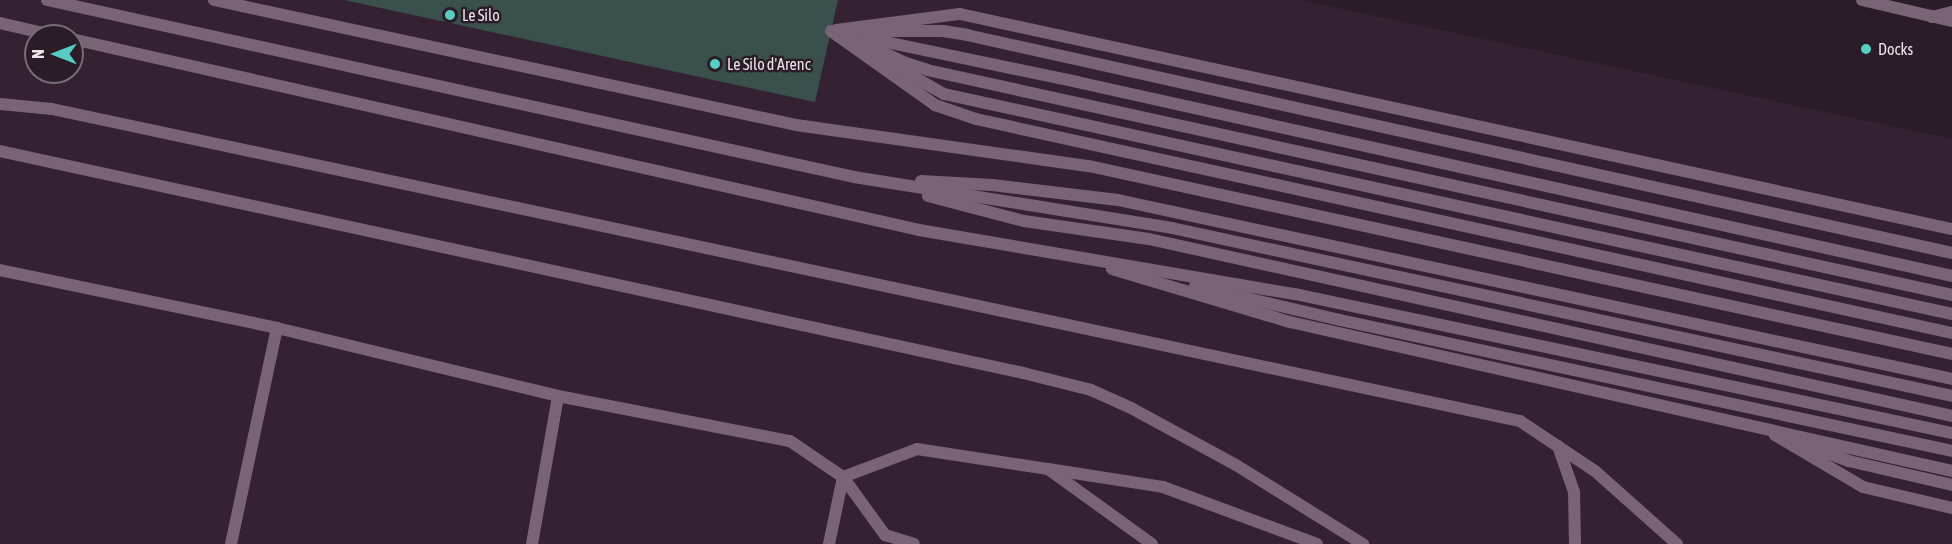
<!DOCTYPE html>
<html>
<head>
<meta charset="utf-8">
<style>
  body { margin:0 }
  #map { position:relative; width:1952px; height:544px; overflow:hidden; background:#2a1d28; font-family:"Asap Condensed",sans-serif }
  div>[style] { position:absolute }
  .built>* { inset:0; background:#342232 }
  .building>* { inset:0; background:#39504d }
  .service>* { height:12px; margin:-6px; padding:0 6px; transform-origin:6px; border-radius:6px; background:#796476 }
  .tertiary>* { height:12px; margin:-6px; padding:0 6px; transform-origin:6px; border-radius:6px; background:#796476 }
  .dots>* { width:16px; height:16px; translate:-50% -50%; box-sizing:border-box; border:3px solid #2a1d28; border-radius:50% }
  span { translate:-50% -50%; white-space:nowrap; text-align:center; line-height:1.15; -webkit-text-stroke:5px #2a1d28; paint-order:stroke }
  .poi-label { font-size:16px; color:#ece3eb }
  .left { translate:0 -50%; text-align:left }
  .north { position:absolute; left:24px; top:24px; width:60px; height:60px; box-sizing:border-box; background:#2a1d28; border:2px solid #786c76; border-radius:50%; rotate:270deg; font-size:16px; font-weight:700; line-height:24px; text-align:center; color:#ece3eb }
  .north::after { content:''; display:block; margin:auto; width:21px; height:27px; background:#56cec3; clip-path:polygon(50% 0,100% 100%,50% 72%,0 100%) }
</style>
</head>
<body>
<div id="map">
  <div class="built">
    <div style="clip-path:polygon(evenodd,0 0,1300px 0,1952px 139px,1952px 544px,0 544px,0 0,36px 36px,72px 36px,72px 72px,36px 72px,36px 36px)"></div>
  </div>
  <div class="building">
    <div style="clip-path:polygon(344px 0,838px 0,815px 102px)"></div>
  </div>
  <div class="service">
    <div style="left:47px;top:0;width:826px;rotate:12.37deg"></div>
    <div style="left:854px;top:177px;width:322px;rotate:9.1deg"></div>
    <div style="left:1172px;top:228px;width:798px;rotate:12.15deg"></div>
    <div style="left:214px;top:0;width:595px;rotate:12.12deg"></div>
    <div style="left:796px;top:125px;width:296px;rotate:8deg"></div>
    <div style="left:1089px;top:166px;width:883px;rotate:12.29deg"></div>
    <div style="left:1932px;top:17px;width:21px;rotate:-14deg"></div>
    <div style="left:0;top:23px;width:57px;rotate:13.1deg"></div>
    <div style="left:836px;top:30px;width:125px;rotate:-7.4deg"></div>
    <div style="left:960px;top:14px;width:1015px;rotate:12.23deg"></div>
    <div style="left:831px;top:31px;width:128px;rotate:35.4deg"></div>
    <div style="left:935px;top:105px;width:43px;rotate:18.9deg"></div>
    <div style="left:976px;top:119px;width:999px;rotate:12.37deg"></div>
    <div style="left:863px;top:31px;width:80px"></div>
    <div style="left:943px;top:31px;width:24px;rotate:9deg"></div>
    <div style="left:967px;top:35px;width:1009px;rotate:12.48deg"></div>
    <div style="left:844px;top:34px;width:68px;rotate:25.1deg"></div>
    <div style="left:906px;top:63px;width:22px;rotate:18deg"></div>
    <div style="left:927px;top:70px;width:1049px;rotate:12.38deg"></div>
    <div style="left:862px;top:37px;width:220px;rotate:11.8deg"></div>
    <div style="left:1077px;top:82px;width:896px;rotate:12.5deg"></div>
    <div style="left:72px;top:39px;width:868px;rotate:12.71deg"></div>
    <div style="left:919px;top:230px;width:381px;rotate:9.7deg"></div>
    <div style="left:1295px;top:294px;width:672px;rotate:11.95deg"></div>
    <div style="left:872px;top:53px;width:83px;rotate:29.7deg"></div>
    <div style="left:944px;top:94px;width:1032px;rotate:12.31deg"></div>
    <div style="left:0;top:104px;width:52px;rotate:5.5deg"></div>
    <div style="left:52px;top:109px;width:1501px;rotate:12deg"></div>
    <div style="left:1520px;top:421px;width:90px;rotate:33.7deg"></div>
    <div style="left:1595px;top:471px;width:110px;rotate:41.7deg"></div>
    <div style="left:0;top:151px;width:1047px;rotate:12.24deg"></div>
    <div style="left:1023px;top:373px;width:70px;rotate:14deg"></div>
    <div style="left:1091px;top:390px;width:44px;rotate:24.2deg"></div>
    <div style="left:1131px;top:408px;width:119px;rotate:28.5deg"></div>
    <div style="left:1236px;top:465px;width:150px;rotate:31.9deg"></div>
    <div style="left:921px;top:181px;width:71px;rotate:3.2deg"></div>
    <div style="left:992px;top:185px;width:127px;rotate:6.8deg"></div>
    <div style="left:1118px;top:200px;width:853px;rotate:12.11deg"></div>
    <div style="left:928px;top:196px;width:99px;rotate:14.6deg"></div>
    <div style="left:1024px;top:221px;width:126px;rotate:8.2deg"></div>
    <div style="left:1149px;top:239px;width:822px;rotate:12.43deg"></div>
    <div style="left:1112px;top:269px;width:186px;rotate:16.6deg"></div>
    <div style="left:1290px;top:322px;width:679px;rotate:12.68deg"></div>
    <div style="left:0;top:270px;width:283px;rotate:11.8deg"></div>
    <div style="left:277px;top:328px;width:289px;rotate:13.6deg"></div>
    <div style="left:558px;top:396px;width:236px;rotate:11deg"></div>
    <div style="left:790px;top:441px;width:64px;rotate:34.2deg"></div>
    <div style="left:843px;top:477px;width:79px;rotate:-20.7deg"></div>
    <div style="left:917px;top:449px;width:133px;rotate:8.7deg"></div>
    <div style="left:1195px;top:286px;width:149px;rotate:13.2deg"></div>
    <div style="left:1340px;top:320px;width:626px;rotate:12.08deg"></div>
    <div style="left:1775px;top:435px;width:102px;rotate:30.6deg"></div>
    <div style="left:1863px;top:487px;width:91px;rotate:13.3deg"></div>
    <div style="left:1803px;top:444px;width:49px;rotate:20.3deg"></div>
    <div style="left:1849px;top:461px;width:106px;rotate:13.1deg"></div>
    <div style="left:1558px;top:446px;width:49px;rotate:70.8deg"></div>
    <div style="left:1574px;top:492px;width:52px;rotate:88.9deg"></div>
    <div style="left:843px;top:477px;width:72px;rotate:54.1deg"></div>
    <div style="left:885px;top:535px;width:30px;rotate:17deg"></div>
    <div style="left:231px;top:544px;width:221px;rotate:-78deg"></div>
    <div style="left:532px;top:544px;width:150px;rotate:-80deg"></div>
    <div style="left:829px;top:544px;width:68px;rotate:-78.2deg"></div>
    <div style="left:1152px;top:544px;width:128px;rotate:-144.2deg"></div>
    <div style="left:1048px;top:469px;width:116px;rotate:8.9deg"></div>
    <div style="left:1163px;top:487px;width:164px;rotate:20.3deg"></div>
  </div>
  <div class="tertiary">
    <div style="left:1862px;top:0;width:92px;rotate:13.1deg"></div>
  </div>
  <div class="dots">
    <div style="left:450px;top:15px;background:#56cec3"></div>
    <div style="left:1866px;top:49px;background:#56cec3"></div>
    <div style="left:715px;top:64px;background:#56cec3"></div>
  </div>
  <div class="poi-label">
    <span class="left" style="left:462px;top:15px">Le Silo</span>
    <span class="left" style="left:1878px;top:49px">Docks</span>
    <span class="left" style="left:727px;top:64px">Le Silo d'Arenc</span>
  </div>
  <div class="north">N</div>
</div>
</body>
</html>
